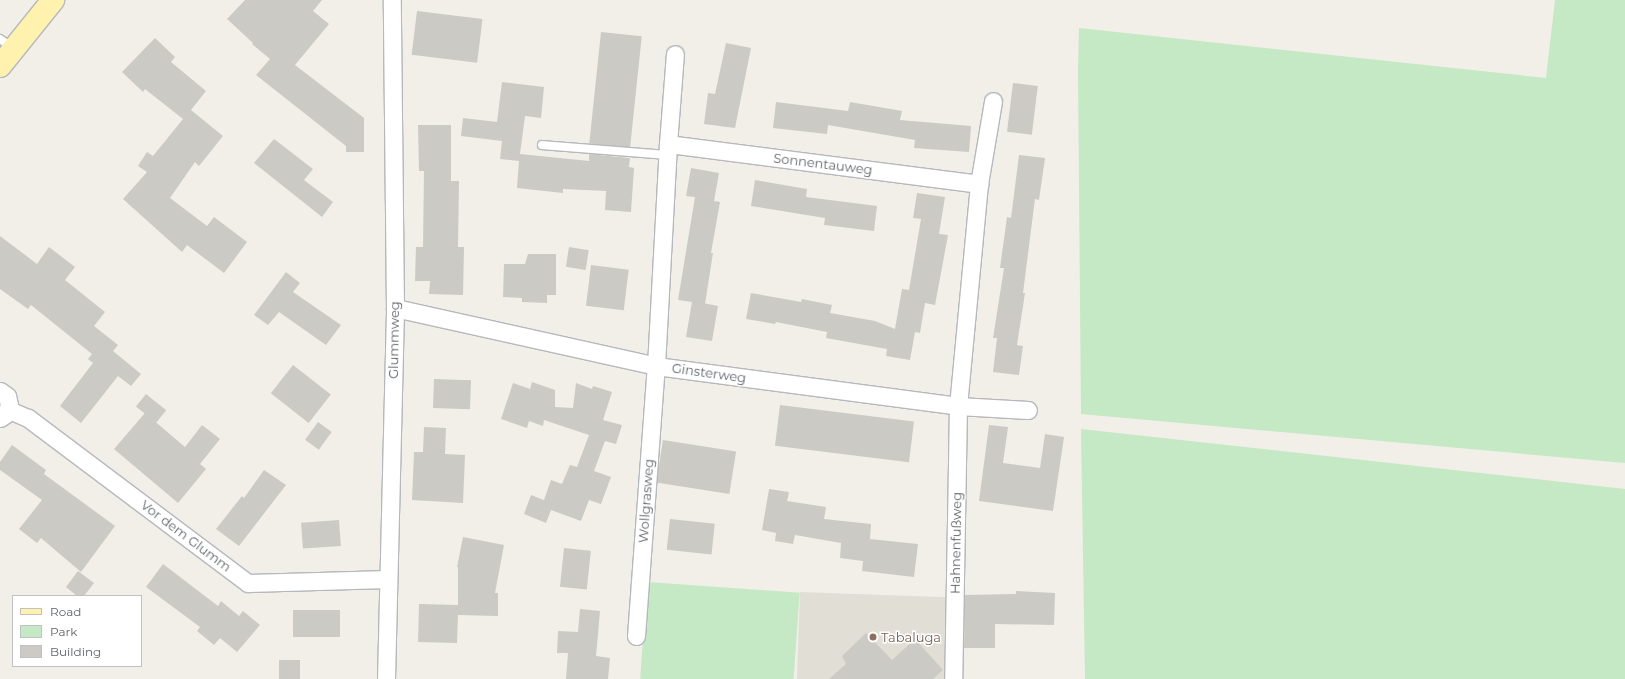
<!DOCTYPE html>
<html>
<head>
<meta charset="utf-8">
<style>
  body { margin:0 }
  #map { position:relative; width:1625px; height:679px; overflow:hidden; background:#f1efe8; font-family:Montserrat,sans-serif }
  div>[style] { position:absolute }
  .education>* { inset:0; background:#e1ded6; transform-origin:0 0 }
  .green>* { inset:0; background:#c5e8c5; transform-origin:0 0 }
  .building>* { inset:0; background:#cccac5; transform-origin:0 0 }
  .roads { filter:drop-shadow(1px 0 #b5b8bc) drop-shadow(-1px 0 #b5b8bc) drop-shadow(0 1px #b5b8bc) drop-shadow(0 -1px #b5b8bc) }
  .service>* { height:8px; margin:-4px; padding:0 4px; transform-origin:4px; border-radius:4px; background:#fff }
  .minor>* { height:17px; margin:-8.5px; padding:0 8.5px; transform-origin:8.5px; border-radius:8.5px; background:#fff }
  .primary>* { height:22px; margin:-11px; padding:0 11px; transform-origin:11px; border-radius:11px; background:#fff2af }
  .dots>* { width:11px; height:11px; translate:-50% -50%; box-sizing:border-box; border:2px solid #fff; border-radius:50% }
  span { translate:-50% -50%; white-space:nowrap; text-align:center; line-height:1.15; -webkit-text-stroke:3px #fff; paint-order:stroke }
  .street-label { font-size:13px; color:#5f6368 }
  .education-label { font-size:13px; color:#785e54 }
  .left { translate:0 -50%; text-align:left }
  .legend { position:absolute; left:12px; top:595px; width:130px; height:72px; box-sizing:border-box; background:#fff; border:1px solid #bfc1c3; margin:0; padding:5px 7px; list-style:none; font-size:12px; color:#5f6368 }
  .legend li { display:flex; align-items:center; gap:8px; height:20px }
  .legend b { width:20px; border:1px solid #bfc1c3 }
</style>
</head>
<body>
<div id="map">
  <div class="education">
    <div style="left:800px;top:592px;width:148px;height:87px;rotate:2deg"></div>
  </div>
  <div class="green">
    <div style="clip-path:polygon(1555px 0,1625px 0,1625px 463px,1081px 414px,1078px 70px,1079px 28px,1546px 78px)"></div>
    <div style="clip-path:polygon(1081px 429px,1625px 489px,1625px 679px,1085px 679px)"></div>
    <div style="left:647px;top:582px;width:153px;height:97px;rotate:4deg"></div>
  </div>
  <div class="building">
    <div style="clip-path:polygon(245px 0,322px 0,313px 11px,329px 24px,295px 65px,364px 118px,364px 152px,346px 152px,346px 146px,256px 75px,270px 59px,252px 44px,253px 43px,227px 19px)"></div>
    <div style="left:417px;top:11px;width:66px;height:44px;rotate:7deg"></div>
    <div style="left:601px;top:32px;width:41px;height:112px;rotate:6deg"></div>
    <div style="clip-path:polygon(155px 38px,175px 57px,171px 62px,206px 91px,191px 110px,223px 136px,199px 166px,195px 162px,170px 198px,207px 226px,214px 217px,247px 242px,224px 273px,187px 245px,182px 252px,123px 199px,147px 172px,138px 166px,147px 152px,153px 156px,183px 119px,145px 89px,143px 92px,122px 72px)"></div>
    <div style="clip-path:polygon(726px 43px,751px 48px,735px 128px,704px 124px,708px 93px,715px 94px)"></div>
    <div style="clip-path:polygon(502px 82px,544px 87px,541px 118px,525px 116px,520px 154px,589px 161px,589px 154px,630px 158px,629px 167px,634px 168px,631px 212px,605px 210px,606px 191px,563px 189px,563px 193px,517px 188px,519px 161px,500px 159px,502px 141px,461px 136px,463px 118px,497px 122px)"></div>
    <div style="left:1013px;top:83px;width:25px;height:49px;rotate:7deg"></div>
    <div style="clip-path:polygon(776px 102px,848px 111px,850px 102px,902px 111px,900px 120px,971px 126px,969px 152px,914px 148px,915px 140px,828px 125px,827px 134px,773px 128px)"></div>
    <div style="clip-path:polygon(418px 125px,451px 125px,451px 181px,459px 181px,458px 247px,464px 247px,463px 295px,429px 294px,430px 281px,415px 281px,416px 247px,423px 247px,424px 171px,419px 171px)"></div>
    <div style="clip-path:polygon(274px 139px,313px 169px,304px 180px,333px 202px,322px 217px,254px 163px)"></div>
    <div style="clip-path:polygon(1019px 155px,1045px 158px,1039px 200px,1035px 199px,1023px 293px,1025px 293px,1017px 345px,1023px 346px,1019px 375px,993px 372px,997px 338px,993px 338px,1004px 268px,1000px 268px,1007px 217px,1011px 218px)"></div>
    <div style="clip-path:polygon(691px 168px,719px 173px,714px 201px,720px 202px,711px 253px,713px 253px,705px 304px,703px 303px,718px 306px,712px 341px,686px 337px,692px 302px,678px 300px,695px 197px,686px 196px)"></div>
    <div style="clip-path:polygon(755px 180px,807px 189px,806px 197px,877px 206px,874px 231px,824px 225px,825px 218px,751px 206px)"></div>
    <div style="clip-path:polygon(917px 193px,945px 197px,939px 234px,948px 235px,935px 305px,925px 303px,920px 333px,915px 332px,910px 360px,886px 356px,887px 349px,826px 338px,827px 332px,776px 322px,775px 324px,746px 319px,751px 293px,801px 302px,802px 299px,832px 305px,830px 313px,875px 321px,895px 329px,902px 289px,909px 290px,921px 219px,913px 218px)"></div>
    <div style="clip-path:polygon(0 236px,37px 264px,49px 247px,75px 267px,65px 280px,105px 312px,94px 326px,118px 345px,113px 351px,141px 374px,131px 386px,118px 376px,81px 423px,60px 406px,93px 363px,88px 359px,92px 354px,31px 305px,28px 309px,0 289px)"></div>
    <div style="left:569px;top:247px;width:20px;height:20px;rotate:9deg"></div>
    <div style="clip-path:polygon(528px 254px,556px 254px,556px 295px,547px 295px,547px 303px,522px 302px,522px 298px,503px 297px,504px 264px,525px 264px)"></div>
    <div style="left:591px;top:265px;width:38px;height:41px;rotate:7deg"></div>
    <div style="clip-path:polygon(286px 272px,300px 283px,293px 292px,341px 325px,326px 345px,279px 312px,268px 325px,254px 315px)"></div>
    <div style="left:293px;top:365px;width:48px;height:36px;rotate:38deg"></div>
    <div style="left:434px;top:379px;width:37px;height:29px;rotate:2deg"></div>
    <div style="clip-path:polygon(532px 382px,555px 390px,555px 407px,573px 408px,576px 383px,592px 389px,593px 386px,612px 392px,603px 420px,622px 425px,616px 444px,605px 441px,594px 471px,611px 477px,601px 504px,589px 500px,581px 521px,551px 510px,546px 523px,524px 514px,531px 495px,544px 500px,551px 480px,562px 484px,570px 465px,577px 467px,589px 435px,544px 420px,543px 426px,529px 421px,527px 428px,501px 419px,513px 383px,530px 389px)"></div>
    <div style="left:146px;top:394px;width:26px;height:16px;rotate:39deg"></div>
    <div style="left:780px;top:405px;width:135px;height:41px;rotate:7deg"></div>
    <div style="clip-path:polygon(145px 413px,185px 447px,202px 425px,220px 439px,200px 464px,206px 469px,178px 503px,114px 449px)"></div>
    <div style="left:318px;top:422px;width:17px;height:22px;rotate:36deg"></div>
    <div style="clip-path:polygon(989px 425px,1008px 427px,1003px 463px,1040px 468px,1045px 434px,1064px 437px,1053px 511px,979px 501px)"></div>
    <div style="clip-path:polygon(424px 427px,446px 428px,445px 454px,465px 455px,463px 503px,412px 500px,414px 452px,423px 452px)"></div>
    <div style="left:663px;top:440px;width:74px;height:43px;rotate:9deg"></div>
    <div style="clip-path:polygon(12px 445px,46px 470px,44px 474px,115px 526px,81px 572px,41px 538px,37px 543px,19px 529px,42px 500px,0 470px,0 462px)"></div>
    <div style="clip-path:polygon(264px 470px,286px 485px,239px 546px,216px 529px,242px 496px,244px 498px)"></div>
    <div style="clip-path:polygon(769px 489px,789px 492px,787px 501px,826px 507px,824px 519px,871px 524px,870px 539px,918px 544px,914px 577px,862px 571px,863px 561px,840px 558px,841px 543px,795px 535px,793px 544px,775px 541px,776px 533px,762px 530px)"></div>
    <div style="left:670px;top:519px;width:45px;height:31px;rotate:6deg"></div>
    <div style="left:339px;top:520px;width:26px;height:38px;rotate:86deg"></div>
    <div style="clip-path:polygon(463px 537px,504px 545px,495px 593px,498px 593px,498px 616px,458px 615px,457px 643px,418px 642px,419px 604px,458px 605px,458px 567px,457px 567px)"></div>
    <div style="left:564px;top:548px;width:27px;height:39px;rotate:6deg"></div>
    <div style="clip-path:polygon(163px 564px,218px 606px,221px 601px,239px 616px,243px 611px,260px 625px,237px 652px,220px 638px,214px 645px,197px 631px,200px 627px,146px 587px)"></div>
    <div style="clip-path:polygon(78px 571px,94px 583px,84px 596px,77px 596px,66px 587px)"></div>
    <div style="clip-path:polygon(1016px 591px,1055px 593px,1054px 625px,995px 624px,995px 648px,964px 648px,965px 595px,1016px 594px)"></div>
    <div style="clip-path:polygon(580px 609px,600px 611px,596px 656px,610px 658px,608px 679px,566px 679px,568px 653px,557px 653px,558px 631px,578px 632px)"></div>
    <div style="left:293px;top:610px;width:47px;height:27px"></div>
    <div style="clip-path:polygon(866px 633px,892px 660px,915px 639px,943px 670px,933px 679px,829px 679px,846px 664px,842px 656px)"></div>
    <div style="left:279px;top:660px;width:21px;height:19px"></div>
  </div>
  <div class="roads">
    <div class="service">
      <div style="left:0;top:39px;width:16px;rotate:35deg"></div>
      <div style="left:542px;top:145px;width:125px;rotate:4.6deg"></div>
    </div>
    <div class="minor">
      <div style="left:668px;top:144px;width:90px;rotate:-85.6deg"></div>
      <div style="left:979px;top:184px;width:84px;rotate:-80.4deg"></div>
      <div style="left:395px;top:308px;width:267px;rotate:12.5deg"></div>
      <div style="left:656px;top:366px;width:305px;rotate:7.5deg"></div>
      <div style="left:958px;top:406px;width:70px;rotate:3.3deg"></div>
      <div style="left:0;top:391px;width:9px;rotate:36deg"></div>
      <div style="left:7px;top:396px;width:9px;rotate:77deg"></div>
      <div style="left:9px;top:405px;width:9px;rotate:108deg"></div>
      <div style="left:6px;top:414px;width:7px;rotate:146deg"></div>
      <div style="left:9px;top:410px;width:21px;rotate:23deg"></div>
      <div style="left:28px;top:418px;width:275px;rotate:36.9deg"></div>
      <div style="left:248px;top:583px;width:140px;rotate:-1.6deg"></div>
      <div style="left:636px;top:636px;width:271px;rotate:-85.8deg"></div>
      <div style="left:656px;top:366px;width:222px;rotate:-86.9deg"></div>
      <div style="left:668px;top:144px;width:314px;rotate:7.3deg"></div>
      <div style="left:979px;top:184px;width:223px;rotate:95.4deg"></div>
      <div style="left:958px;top:406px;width:273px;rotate:91deg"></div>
      <div style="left:386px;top:679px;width:371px;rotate:-88.6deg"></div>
      <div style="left:395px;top:308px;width:308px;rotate:-90.6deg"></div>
    </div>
    <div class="primary">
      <div style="left:0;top:66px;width:85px;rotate:-51.2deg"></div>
    </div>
  </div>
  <div class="dots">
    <div style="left:873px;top:637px;background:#8d6e63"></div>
  </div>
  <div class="street-label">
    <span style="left:823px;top:164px;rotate:7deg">Sonnentauweg</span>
    <span style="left:394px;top:340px;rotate:-89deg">Glummweg</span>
    <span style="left:709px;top:373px;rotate:8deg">Ginsterweg</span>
    <span style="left:646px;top:501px;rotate:-86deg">Wollgrasweg</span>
    <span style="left:186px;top:536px;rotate:37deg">Vor dem Glumm</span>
    <span style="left:956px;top:543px;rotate:-89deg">Hahnenfußweg</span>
  </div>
  <div class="education-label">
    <span class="left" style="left:881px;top:637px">Tabaluga</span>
  </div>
  <ul class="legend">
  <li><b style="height:5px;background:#fff2af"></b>Road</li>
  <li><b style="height:11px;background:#c5e8c5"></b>Park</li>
  <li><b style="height:11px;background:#cccac5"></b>Building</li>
  </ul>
</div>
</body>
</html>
